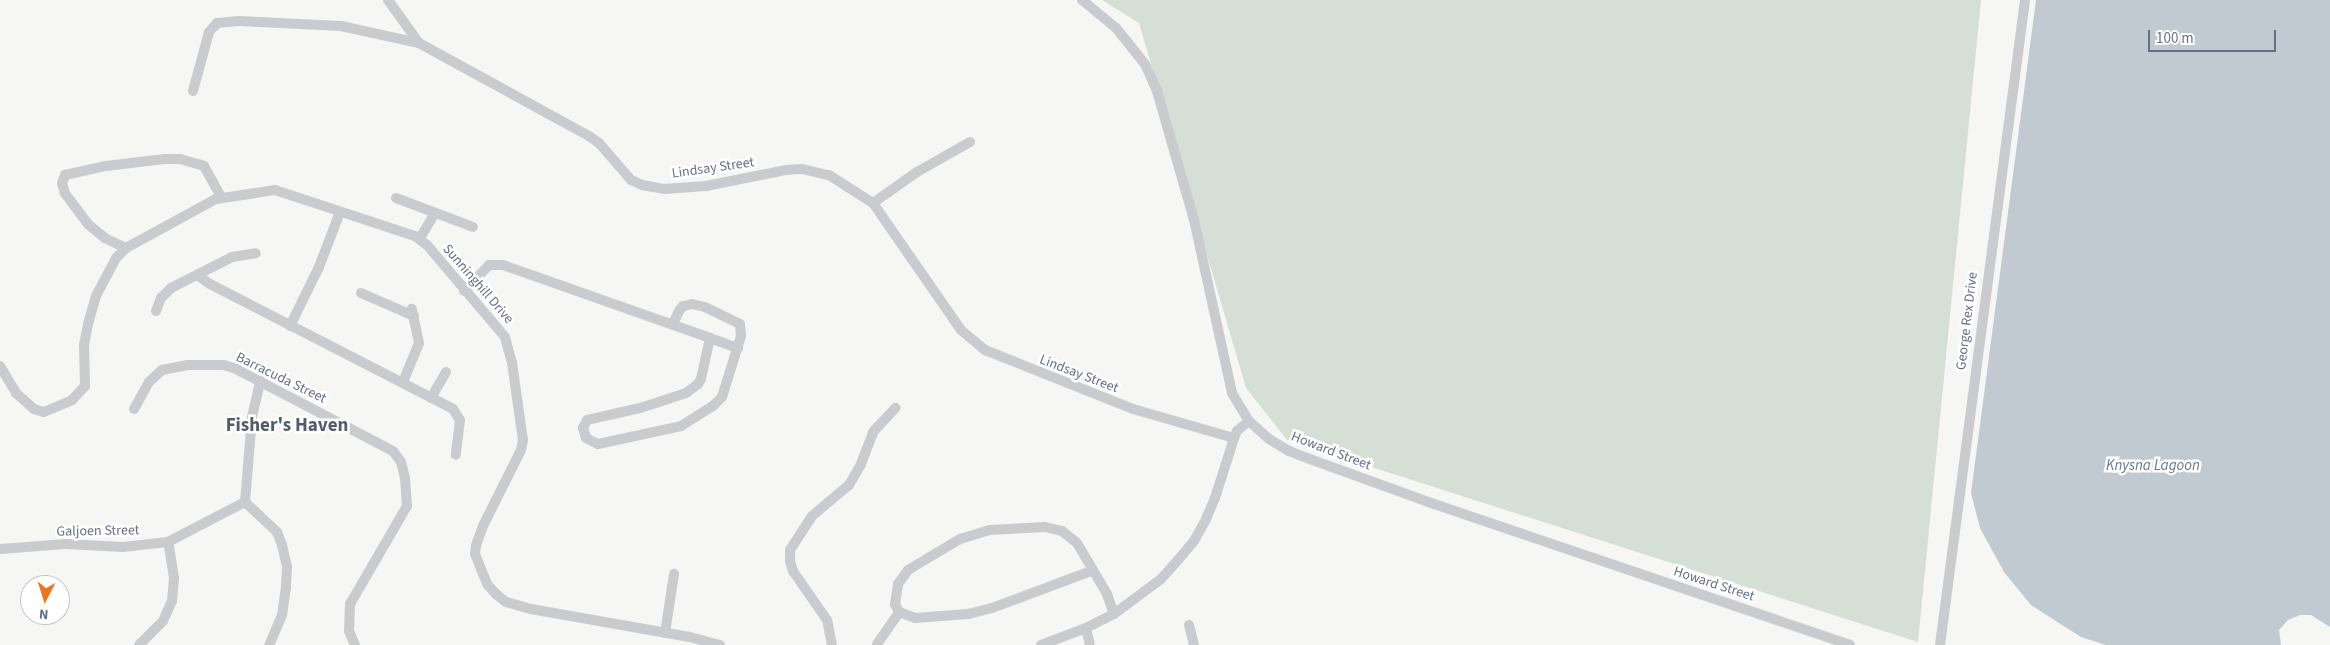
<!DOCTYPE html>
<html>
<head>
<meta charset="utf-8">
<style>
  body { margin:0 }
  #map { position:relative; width:2330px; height:645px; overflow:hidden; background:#f6f7f4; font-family:"Source Sans 3",sans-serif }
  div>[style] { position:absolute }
  .green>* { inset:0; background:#d6dfd5 }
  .water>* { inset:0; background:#c1cad0 }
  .minor>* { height:10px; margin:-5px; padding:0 5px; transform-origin:5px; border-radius:5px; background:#c9cbcf }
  span { translate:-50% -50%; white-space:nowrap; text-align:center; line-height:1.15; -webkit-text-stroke:5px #fff; paint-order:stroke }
  .street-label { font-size:14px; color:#657186 }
  .water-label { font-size:15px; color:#657989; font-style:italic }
  .district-label { font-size:19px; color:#535c6b; font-weight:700 }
  .north { position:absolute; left:20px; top:575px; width:50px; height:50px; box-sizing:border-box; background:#fff; border:1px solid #c1c6cf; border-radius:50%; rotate:185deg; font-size:14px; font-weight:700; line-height:20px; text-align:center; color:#657186 }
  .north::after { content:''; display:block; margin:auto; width:18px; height:22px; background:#e97621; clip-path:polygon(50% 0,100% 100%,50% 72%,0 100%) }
  .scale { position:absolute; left:2148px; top:30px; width:128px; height:22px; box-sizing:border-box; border:2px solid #657186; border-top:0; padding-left:6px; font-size:15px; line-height:18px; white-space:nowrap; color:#657186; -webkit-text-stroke:4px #fff; paint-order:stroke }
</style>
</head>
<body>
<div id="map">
  <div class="green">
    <div style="clip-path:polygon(1102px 0,1981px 0,1918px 642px,1287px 440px,1246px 388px,1139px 23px)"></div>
  </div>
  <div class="water">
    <div style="clip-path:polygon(2036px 0,2330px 0,2330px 627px,2311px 615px,2300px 615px,2288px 620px,2279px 630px,2281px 645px,2106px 645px,2081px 637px,2031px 605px,2004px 572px,1980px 528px,1971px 493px)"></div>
  </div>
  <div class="minor">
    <div style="left:388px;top:0;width:53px;rotate:54.2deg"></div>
    <div style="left:1082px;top:0;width:44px;rotate:39.5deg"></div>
    <div style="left:1116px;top:28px;width:26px;rotate:51deg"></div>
    <div style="left:1132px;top:48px;width:21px;rotate:51deg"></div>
    <div style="left:1145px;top:64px;width:30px;rotate:66deg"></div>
    <div style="left:1157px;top:91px;width:134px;rotate:74deg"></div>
    <div style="left:1194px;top:220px;width:177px;rotate:77.6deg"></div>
    <div style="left:1232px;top:393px;width:33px;rotate:59deg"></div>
    <div style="left:1249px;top:421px;width:27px;rotate:42deg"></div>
    <div style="left:1269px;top:439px;width:23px;rotate:31deg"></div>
    <div style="left:1289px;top:451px;width:19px;rotate:21deg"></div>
    <div style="left:1307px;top:458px;width:135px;rotate:19.9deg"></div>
    <div style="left:1434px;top:504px;width:439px;rotate:18.7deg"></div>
    <div style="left:193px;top:91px;width:61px;rotate:-74.8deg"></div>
    <div style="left:209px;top:32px;width:12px;rotate:-48deg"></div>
    <div style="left:217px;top:23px;width:22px;rotate:-5deg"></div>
    <div style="left:239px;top:21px;width:102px;rotate:2.8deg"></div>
    <div style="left:341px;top:26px;width:80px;rotate:12.3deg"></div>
    <div style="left:419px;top:43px;width:194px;rotate:28.7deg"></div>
    <div style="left:589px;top:136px;width:12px;rotate:35deg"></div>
    <div style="left:599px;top:143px;width:49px;rotate:49.1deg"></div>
    <div style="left:631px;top:180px;width:12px;rotate:24deg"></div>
    <div style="left:642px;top:185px;width:22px;rotate:10deg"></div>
    <div style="left:664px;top:189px;width:42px;rotate:-4.1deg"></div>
    <div style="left:706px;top:186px;width:82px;rotate:-11.3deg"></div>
    <div style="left:786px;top:170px;width:16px;rotate:-4deg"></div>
    <div style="left:802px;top:169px;width:28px;rotate:13deg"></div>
    <div style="left:829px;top:175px;width:52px;rotate:32.5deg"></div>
    <div style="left:873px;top:203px;width:155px;rotate:55.3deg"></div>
    <div style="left:961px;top:330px;width:31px;rotate:40deg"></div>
    <div style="left:985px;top:350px;width:159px;rotate:21.7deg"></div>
    <div style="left:1133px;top:409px;width:105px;rotate:16deg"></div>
    <div style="left:396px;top:198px;width:82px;rotate:20.6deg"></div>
    <div style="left:873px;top:203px;width:54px;rotate:-35.2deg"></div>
    <div style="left:917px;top:172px;width:61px;rotate:-29.5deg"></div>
    <div style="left:420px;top:238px;width:29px;rotate:-59deg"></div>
    <div style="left:126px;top:248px;width:23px;rotate:-155deg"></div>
    <div style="left:105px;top:238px;width:22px;rotate:-141deg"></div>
    <div style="left:88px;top:224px;width:39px;rotate:-127deg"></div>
    <div style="left:65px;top:193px;width:10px;rotate:-107deg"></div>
    <div style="left:62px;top:183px;width:9px;rotate:-69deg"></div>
    <div style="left:65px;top:175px;width:42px;rotate:-12.4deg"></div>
    <div style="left:106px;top:166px;width:59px;rotate:-6.8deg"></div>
    <div style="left:165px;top:159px;width:15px"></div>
    <div style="left:180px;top:159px;width:25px;rotate:16deg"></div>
    <div style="left:204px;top:166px;width:35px;rotate:61deg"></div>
    <div style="left:197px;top:275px;width:16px;rotate:35deg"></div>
    <div style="left:210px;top:284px;width:273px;rotate:27.2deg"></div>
    <div style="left:453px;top:409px;width:13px;rotate:58deg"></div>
    <div style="left:460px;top:420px;width:35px;rotate:97deg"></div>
    <div style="left:464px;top:291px;width:36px;rotate:-46deg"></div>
    <div style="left:489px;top:265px;width:14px"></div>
    <div style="left:503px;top:265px;width:219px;rotate:19.4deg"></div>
    <div style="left:710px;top:338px;width:42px;rotate:102.4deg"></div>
    <div style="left:701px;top:379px;width:6px;rotate:121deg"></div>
    <div style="left:698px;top:384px;width:15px;rotate:143deg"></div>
    <div style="left:686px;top:393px;width:48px;rotate:161.9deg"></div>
    <div style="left:640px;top:408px;width:54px;rotate:167.2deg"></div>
    <div style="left:587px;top:420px;width:9px;rotate:117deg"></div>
    <div style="left:583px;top:428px;width:10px;rotate:73deg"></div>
    <div style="left:586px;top:438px;width:13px;rotate:27deg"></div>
    <div style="left:598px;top:444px;width:85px;rotate:-12.2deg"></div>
    <div style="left:681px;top:426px;width:38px;rotate:-32deg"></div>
    <div style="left:713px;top:406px;width:13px;rotate:-45deg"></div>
    <div style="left:722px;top:397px;width:64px;rotate:-72.7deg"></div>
    <div style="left:741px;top:336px;width:12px;rotate:-95deg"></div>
    <div style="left:740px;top:324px;width:39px;rotate:-154deg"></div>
    <div style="left:705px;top:307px;width:13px;rotate:-167deg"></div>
    <div style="left:692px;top:304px;width:9px;rotate:167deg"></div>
    <div style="left:683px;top:306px;width:6px;rotate:129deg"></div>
    <div style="left:679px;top:311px;width:14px;rotate:115deg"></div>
    <div style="left:361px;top:293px;width:58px;rotate:23.5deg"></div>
    <div style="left:156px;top:311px;width:14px;rotate:-69deg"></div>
    <div style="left:161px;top:298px;width:14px;rotate:-45deg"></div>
    <div style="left:171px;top:288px;width:68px;rotate:-26.9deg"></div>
    <div style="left:232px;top:257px;width:24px;rotate:-9deg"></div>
    <div style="left:290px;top:326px;width:66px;rotate:-63.8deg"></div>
    <div style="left:319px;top:267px;width:59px;rotate:-69.1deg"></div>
    <div style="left:710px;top:338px;width:30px;rotate:20deg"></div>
    <div style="left:0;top:366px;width:31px;rotate:59deg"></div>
    <div style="left:16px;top:393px;width:24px;rotate:42deg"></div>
    <div style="left:34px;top:409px;width:10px;rotate:17deg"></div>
    <div style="left:44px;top:412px;width:30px;rotate:-23deg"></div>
    <div style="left:72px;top:400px;width:19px;rotate:-47deg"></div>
    <div style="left:85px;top:386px;width:41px;rotate:-91.4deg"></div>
    <div style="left:84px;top:345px;width:21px;rotate:-79deg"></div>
    <div style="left:88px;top:324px;width:29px;rotate:-74deg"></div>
    <div style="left:96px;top:296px;width:43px;rotate:-62.2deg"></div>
    <div style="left:116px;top:258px;width:14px;rotate:-45deg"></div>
    <div style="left:126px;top:248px;width:102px;rotate:-28.6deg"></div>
    <div style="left:216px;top:199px;width:60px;rotate:-8.7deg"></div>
    <div style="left:275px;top:190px;width:147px;rotate:18.2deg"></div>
    <div style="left:415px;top:236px;width:15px;rotate:37deg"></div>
    <div style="left:427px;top:245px;width:121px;rotate:49.7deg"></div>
    <div style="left:505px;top:337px;width:27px;rotate:75deg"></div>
    <div style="left:512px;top:363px;width:78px;rotate:81.9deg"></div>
    <div style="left:523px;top:440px;width:10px;rotate:101deg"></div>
    <div style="left:521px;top:450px;width:85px;rotate:116.6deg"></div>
    <div style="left:483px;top:526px;width:20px;rotate:110deg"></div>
    <div style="left:476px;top:545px;width:9px;rotate:96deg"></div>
    <div style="left:475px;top:554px;width:32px;rotate:68deg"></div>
    <div style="left:487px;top:584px;width:13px;rotate:48deg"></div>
    <div style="left:496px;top:594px;width:13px;rotate:39deg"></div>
    <div style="left:506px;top:602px;width:26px;rotate:16deg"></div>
    <div style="left:531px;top:609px;width:161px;rotate:10deg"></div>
    <div style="left:690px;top:637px;width:31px;rotate:15deg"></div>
    <div style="left:403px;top:382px;width:42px;rotate:-67.7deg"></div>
    <div style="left:419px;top:343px;width:35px;rotate:-102deg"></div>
    <div style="left:431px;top:398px;width:30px;rotate:-60deg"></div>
    <div style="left:134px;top:409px;width:31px;rotate:-61deg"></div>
    <div style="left:149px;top:382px;width:18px;rotate:-43deg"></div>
    <div style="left:162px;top:370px;width:25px;rotate:-11deg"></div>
    <div style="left:187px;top:365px;width:37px"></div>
    <div style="left:224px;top:365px;width:13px;rotate:18deg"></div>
    <div style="left:236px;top:369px;width:177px;rotate:27.6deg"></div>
    <div style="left:393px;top:451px;width:14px;rotate:54deg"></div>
    <div style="left:401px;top:462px;width:16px;rotate:76deg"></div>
    <div style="left:405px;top:478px;width:28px;rotate:86deg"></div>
    <div style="left:407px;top:506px;width:113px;rotate:120.2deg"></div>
    <div style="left:350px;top:604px;width:27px;rotate:92deg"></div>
    <div style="left:349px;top:631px;width:15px;rotate:67deg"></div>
    <div style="left:245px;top:502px;width:44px;rotate:43.2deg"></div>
    <div style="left:277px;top:532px;width:14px;rotate:69deg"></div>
    <div style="left:282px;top:545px;width:23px;rotate:77deg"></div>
    <div style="left:287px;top:567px;width:20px;rotate:93deg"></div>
    <div style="left:286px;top:587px;width:28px;rotate:98deg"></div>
    <div style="left:282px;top:615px;width:33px;rotate:113deg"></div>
    <div style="left:245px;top:502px;width:85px;rotate:-85.3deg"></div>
    <div style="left:252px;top:417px;width:37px;rotate:-77deg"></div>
    <div style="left:0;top:549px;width:66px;rotate:-4.3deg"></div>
    <div style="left:66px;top:544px;width:57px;rotate:3deg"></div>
    <div style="left:123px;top:547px;width:45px;rotate:-6.3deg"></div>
    <div style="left:168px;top:542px;width:87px;rotate:-27.5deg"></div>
    <div style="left:1091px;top:571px;width:106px;rotate:159.5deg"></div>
    <div style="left:992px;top:608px;width:25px;rotate:166deg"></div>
    <div style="left:968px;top:614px;width:53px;rotate:175.7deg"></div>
    <div style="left:915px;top:618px;width:17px;rotate:-159deg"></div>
    <div style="left:899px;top:612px;width:9px;rotate:-117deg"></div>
    <div style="left:895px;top:604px;width:20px;rotate:-81deg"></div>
    <div style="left:898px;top:584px;width:17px;rotate:-54deg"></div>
    <div style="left:908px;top:570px;width:61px;rotate:-30.8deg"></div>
    <div style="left:960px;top:539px;width:31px;rotate:-17deg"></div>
    <div style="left:990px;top:530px;width:55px;rotate:-3.1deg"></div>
    <div style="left:1045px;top:527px;width:17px;rotate:13deg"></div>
    <div style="left:1062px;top:531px;width:19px;rotate:39deg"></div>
    <div style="left:1077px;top:543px;width:59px;rotate:59.5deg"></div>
    <div style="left:1107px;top:594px;width:21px;rotate:71deg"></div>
    <div style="left:1189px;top:625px;width:21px;rotate:76deg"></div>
    <div style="left:1086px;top:628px;width:17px;rotate:77deg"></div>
    <div style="left:665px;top:633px;width:60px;rotate:-81.3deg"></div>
    <div style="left:877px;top:644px;width:39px;rotate:-55deg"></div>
    <div style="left:139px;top:645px;width:34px;rotate:-45deg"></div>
    <div style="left:163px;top:621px;width:22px;rotate:-66deg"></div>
    <div style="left:172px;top:601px;width:23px;rotate:-85deg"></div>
    <div style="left:174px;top:578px;width:36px;rotate:-99deg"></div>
    <div style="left:832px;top:645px;width:25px;rotate:-101deg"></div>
    <div style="left:827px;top:620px;width:60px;rotate:-124.8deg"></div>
    <div style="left:793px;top:571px;width:10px;rotate:-107deg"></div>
    <div style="left:790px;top:561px;width:11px;rotate:-90deg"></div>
    <div style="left:790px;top:550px;width:40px;rotate:-57.1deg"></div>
    <div style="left:812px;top:516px;width:48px;rotate:-40deg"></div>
    <div style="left:849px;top:485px;width:24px;rotate:-60deg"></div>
    <div style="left:861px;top:464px;width:34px;rotate:-69deg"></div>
    <div style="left:873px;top:432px;width:33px;rotate:-47deg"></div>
    <div style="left:1041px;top:645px;width:48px;rotate:-20.7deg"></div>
    <div style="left:1086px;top:628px;width:31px;rotate:-27deg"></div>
    <div style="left:1114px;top:614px;width:59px;rotate:-36.7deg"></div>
    <div style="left:1161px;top:579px;width:25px;rotate:-48deg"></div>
    <div style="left:1178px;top:560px;width:25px;rotate:-50deg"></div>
    <div style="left:1194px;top:541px;width:25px;rotate:-61deg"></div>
    <div style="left:1206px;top:519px;width:23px;rotate:-67deg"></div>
    <div style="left:1215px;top:498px;width:63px;rotate:-72.4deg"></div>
    <div style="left:1234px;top:438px;width:8px;rotate:-67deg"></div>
    <div style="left:1237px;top:431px;width:16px;rotate:-40deg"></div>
    <div style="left:1940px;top:645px;width:651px;rotate:-82.49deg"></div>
  </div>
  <div class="street-label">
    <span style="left:713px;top:168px;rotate:-8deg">Lindsay Street</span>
    <span style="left:478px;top:284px;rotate:49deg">Sunninghill Drive</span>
    <span style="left:1967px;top:321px;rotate:-83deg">George Rex Drive</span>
    <span style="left:1079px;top:374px;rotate:21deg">Lindsay Street</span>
    <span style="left:281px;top:378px;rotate:26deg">Barracuda Street</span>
    <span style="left:1331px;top:451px;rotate:21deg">Howard Street</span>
    <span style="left:98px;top:531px;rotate:-1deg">Galjoen Street</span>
    <span style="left:1714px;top:584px;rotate:18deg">Howard Street</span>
  </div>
  <div class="water-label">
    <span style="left:2153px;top:466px">Knysna Lagoon</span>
  </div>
  <div class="district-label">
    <span style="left:287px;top:426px">Fisher's Haven</span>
  </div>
  <div class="north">N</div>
  <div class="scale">100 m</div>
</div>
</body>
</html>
